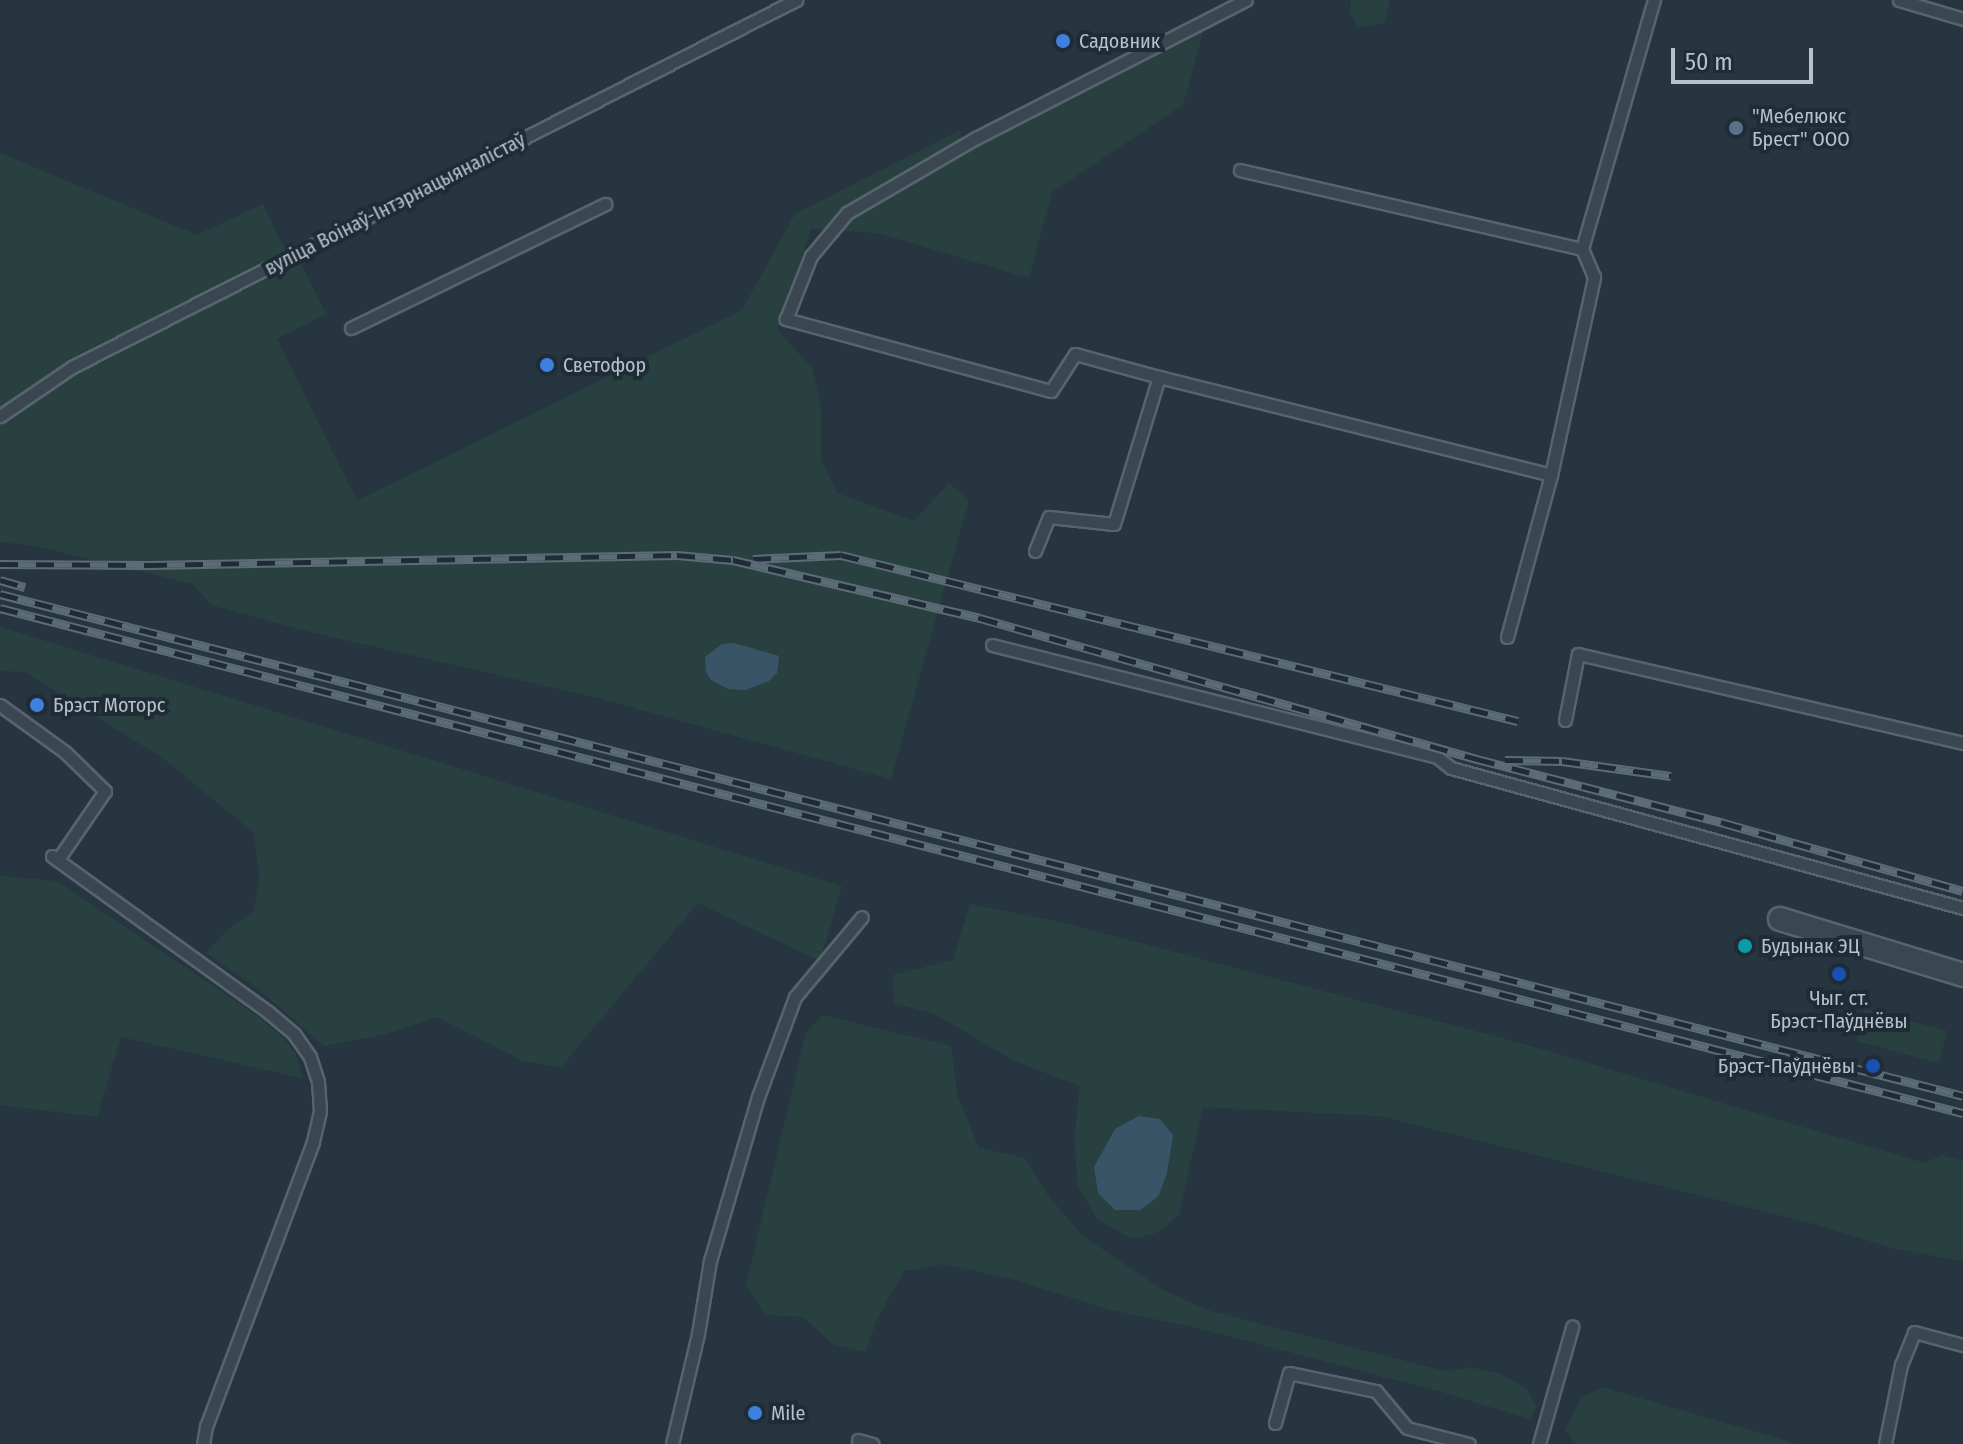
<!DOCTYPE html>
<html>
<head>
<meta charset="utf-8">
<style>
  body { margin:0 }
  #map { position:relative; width:1963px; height:1444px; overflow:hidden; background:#263540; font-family:"Fira Sans Condensed",sans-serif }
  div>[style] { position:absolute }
  .green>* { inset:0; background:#284140; transform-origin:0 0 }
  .water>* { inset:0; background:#395467 }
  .roads { filter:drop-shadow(2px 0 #58646d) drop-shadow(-2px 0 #58646d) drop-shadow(0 2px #58646d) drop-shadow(0 -2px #58646d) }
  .service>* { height:11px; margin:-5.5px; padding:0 5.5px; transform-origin:5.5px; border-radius:5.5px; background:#3a4750 }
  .minor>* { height:22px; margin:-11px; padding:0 11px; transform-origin:11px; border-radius:11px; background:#3a4750 }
  .rail>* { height:9px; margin-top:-4.5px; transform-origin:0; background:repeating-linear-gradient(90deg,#1f2c35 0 18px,#5c6c77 0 36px); box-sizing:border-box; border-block:2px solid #5c6c77 }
  .dots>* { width:22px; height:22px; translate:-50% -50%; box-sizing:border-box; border:4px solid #1f2c35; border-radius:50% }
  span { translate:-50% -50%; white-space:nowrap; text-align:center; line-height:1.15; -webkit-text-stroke:8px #1f2c35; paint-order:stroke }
  .poi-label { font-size:20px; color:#b6c1ca }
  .left { translate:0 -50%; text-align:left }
  .right { translate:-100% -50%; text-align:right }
  .street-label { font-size:20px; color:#b6c1ca }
  .scale { position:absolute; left:1671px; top:48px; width:142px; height:36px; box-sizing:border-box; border:4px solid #b6c1ca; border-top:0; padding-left:10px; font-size:24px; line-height:28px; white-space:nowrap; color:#b6c1ca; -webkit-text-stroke:6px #1f2c35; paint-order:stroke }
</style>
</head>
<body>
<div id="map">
  <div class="green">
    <div style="clip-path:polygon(1351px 0,1390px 0,1384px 23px,1359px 27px,1350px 14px)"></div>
    <div style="clip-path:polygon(1206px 22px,1183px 105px,1052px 192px,1029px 278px,878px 233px,811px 229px,778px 330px,812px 368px,821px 407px,821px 459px,837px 493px,914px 521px,949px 483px,969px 500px,891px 779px,598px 698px,314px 633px,211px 605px,193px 584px,35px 546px,0 542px,0 153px,197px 235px,263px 204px,280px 240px,301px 263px,326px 314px,277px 339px,357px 501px,742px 310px,795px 214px,960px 130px,964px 152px)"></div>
    <div style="clip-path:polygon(0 627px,842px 886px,820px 961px,698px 903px,561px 1067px,523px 1061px,437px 1017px,382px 1035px,324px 1046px,256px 987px,206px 953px,228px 929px,254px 911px,259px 876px,254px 833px,164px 759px,25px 672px,0 671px)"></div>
    <div style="clip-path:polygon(0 876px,57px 881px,259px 1017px,287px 1042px,297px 1057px,302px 1078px,121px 1037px,97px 1117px,0 1105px)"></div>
    <div style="clip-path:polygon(970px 904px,1061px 922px,1517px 1042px,1925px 1163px,1942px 1155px,1963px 1161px,1963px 1261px,1895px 1249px,1814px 1224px,1379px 1116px,1203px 1107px,1179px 1215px,1159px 1232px,1132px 1239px,1097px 1219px,1078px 1186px,1074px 1137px,1080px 1086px,1014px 1061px,935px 1014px,894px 1003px,893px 975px,953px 960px)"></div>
    <div style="left:1865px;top:1009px;width:85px;height:33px;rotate:15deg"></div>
    <div style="clip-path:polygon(823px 1015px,951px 1046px,957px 1094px,979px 1148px,1025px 1158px,1049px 1197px,1083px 1236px,1160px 1288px,1207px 1310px,1449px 1372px,1469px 1367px,1501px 1374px,1526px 1388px,1537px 1407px,1529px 1419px,1442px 1392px,1201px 1329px,1111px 1310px,1011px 1279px,944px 1264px,904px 1271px,876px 1321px,866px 1352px,832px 1344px,803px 1317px,766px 1315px,746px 1285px,806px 1032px)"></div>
    <div style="clip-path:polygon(1602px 1387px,1798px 1444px,1576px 1444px,1565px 1430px,1581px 1398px)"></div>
  </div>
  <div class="water">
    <div style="clip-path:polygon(734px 643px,779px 656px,777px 673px,769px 681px,745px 690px,728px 689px,711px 680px,706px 672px,705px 657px,722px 644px)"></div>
    <div style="clip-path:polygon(1139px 1116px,1160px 1119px,1173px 1135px,1167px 1173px,1159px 1195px,1150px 1203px,1140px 1210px,1115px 1210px,1098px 1193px,1094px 1167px,1115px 1129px)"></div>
  </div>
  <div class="roads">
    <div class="service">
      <div style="left:1899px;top:0;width:67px;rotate:16.5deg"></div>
      <div style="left:1582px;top:249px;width:259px;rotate:-73.9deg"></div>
      <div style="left:351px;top:328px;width:283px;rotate:-26deg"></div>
      <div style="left:1159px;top:377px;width:404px;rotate:14deg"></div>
      <div style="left:1551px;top:475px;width:203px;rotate:-77.7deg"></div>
      <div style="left:1594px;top:277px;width:30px;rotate:-113deg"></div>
      <div style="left:1582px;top:249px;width:351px;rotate:-167deg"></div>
      <div style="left:0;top:416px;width:87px;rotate:-34.2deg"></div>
      <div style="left:72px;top:367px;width:812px;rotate:-26.88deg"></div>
      <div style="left:1035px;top:551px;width:37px;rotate:-68deg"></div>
      <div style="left:1049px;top:517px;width:65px;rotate:6.1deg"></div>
      <div style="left:1114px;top:524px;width:154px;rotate:-73deg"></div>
      <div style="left:1159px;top:377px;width:87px;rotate:-164.7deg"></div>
      <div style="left:1075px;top:354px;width:44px;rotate:123deg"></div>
      <div style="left:1051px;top:391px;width:275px;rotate:-164.8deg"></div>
      <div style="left:786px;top:319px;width:68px;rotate:-68.4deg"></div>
      <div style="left:811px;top:256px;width:56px;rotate:-50.1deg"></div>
      <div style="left:847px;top:213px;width:149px;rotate:-30.2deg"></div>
      <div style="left:976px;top:138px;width:303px;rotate:-27.1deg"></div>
      <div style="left:1507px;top:637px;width:168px;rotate:-74.8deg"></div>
      <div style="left:992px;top:645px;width:459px;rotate:14.1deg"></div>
      <div style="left:1437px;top:757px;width:18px;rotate:38deg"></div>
      <div style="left:1451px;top:768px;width:531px;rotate:15.29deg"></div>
      <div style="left:0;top:705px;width:80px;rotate:35.9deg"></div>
      <div style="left:65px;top:752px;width:56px;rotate:44.3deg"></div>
      <div style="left:105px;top:791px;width:81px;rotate:124.5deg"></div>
      <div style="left:1565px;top:720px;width:67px;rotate:-78.9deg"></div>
      <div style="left:1578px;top:654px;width:395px;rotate:13deg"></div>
      <div style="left:52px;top:856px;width:266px;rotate:35.8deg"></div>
      <div style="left:268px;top:1012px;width:34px;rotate:40deg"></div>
      <div style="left:294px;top:1034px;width:28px;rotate:55deg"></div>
      <div style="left:310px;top:1057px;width:26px;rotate:72deg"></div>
      <div style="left:318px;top:1082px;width:29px;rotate:86deg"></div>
      <div style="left:320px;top:1111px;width:32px;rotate:103deg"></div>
      <div style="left:313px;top:1142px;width:303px;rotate:110.6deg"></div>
      <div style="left:206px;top:1426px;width:18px;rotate:99deg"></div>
      <div style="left:1275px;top:1423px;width:52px;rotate:-74.4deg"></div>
      <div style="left:1289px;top:1373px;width:89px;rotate:11.7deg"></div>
      <div style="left:1376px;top:1391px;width:48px;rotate:50deg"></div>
      <div style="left:1407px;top:1428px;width:64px;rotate:14.5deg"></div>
      <div style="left:858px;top:1440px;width:15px;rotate:16deg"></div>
      <div style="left:672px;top:1444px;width:113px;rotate:-76.7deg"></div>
      <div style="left:698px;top:1334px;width:74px;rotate:-80.7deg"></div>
      <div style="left:710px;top:1261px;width:171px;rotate:-73.7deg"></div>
      <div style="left:758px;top:1097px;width:107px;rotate:-69.7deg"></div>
      <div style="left:795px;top:997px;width:104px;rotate:-50.1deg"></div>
      <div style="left:1539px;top:1444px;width:122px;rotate:-74.2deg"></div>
      <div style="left:1885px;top:1444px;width:81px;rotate:-78.6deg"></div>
      <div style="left:1901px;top:1365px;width:35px;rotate:-68deg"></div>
      <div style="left:1914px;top:1332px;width:51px;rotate:14.9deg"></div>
    </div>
    <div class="minor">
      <div style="left:1780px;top:919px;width:191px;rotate:17deg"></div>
    </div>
  </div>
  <div class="rail">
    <div style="left:753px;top:559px;width:88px;rotate:-2.6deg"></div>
    <div style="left:841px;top:555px;width:697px;rotate:13.78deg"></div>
    <div style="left:0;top:564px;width:149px;rotate:0.4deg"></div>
    <div style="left:149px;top:565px;width:528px;rotate:-1.09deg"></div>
    <div style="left:677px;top:555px;width:56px;rotate:5.1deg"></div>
    <div style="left:733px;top:560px;width:254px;rotate:13.2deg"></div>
    <div style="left:980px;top:618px;width:517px;rotate:15.84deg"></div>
    <div style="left:1477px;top:759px;width:255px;rotate:14.5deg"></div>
    <div style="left:1724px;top:823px;width:248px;rotate:15.9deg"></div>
    <div style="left:0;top:580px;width:26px;rotate:16deg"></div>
    <div style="left:0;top:594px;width:2026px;rotate:14.34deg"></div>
    <div style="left:0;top:608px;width:2027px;rotate:14.43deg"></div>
    <div style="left:1505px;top:760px;width:57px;rotate:1deg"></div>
    <div style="left:1562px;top:761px;width:110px;rotate:7.8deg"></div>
  </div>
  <div class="dots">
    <div style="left:1063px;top:41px;background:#3f7fe0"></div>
    <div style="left:1736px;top:128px;background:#5c6f8a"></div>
    <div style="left:547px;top:365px;background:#3f7fe0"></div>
    <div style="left:37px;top:705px;background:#3f7fe0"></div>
    <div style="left:1745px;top:946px;background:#0f9aa8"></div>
    <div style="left:1839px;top:974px;background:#1a4fb4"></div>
    <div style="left:1873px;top:1066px;background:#1a4fb4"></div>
    <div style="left:755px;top:1413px;background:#3f7fe0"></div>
  </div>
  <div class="poi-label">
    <span class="left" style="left:1079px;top:41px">Садовник</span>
    <span class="left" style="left:1752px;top:128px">"Мебелюкс<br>Брест" ООО</span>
    <span class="left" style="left:563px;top:365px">Светофор</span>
    <span class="left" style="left:53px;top:705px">Брэст Моторс</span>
    <span class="left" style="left:1761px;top:946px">Будынак ЭЦ</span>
    <span style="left:1839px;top:1010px">Чыг. ст.<br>Брэст-Паўднёвы</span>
    <span class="right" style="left:1855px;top:1066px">Брэст-Паўднёвы</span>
    <span class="left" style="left:771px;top:1413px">Mile</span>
  </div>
  <div class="street-label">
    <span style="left:395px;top:204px;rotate:-27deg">вуліца Воінаў-Інтэрнацыяналістаў</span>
  </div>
  <div class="scale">50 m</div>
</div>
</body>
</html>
